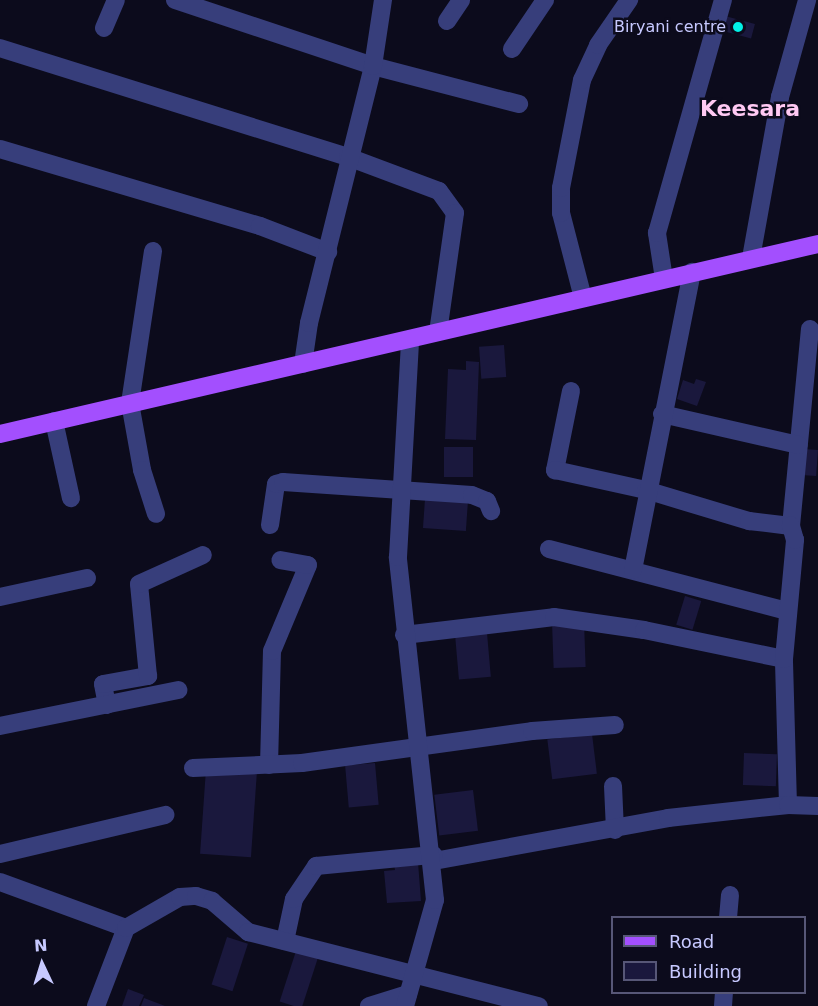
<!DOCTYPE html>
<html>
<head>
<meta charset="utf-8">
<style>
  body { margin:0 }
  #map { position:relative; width:818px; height:1006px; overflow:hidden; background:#0c0b1c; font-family:"DejaVu Sans",sans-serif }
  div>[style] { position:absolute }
  .building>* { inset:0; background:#1a183d; transform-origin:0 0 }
  .minor>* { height:18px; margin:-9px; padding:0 9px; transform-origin:9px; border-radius:9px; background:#373e7b }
  .major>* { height:18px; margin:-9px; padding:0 9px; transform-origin:9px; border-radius:9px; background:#a34ffe }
  .dots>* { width:16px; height:16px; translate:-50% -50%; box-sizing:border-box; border:3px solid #0c0b1c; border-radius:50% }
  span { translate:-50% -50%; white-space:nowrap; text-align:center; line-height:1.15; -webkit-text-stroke:5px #0c0b1c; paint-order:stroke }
  .poi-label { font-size:16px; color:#c7c9ff }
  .right { translate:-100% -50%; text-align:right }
  .district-label { font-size:22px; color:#ffc9f3; font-weight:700 }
  .legend { position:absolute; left:611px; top:916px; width:195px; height:78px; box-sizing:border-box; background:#0c0b1c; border:2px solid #575777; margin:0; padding:8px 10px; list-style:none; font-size:18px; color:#c7c9ff }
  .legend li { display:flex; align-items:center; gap:12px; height:30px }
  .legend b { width:30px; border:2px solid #575777 }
  .north { position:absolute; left:12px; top:934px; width:60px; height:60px; -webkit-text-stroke:4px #0c0b1c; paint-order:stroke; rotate:356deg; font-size:16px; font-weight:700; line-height:24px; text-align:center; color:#c7c9ff }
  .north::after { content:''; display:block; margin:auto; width:21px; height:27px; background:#c7c9ff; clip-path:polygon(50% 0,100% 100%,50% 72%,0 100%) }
</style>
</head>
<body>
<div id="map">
  <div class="building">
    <div style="left:725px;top:16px;width:31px;height:15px;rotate:15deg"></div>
    <div style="left:504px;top:345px;width:32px;height:25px;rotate:86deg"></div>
    <div style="clip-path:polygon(466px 361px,479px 362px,476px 440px,445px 439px,448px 369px,466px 370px)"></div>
    <div style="clip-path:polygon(696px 379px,706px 382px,697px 406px,677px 399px,683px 380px,694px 384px)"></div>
    <div style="left:444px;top:447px;width:29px;height:30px"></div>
    <div style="left:803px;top:449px;width:15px;height:26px;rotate:4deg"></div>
    <div style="left:425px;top:499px;width:43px;height:29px;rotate:4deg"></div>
    <div style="left:685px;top:596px;width:17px;height:30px;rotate:17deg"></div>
    <div style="left:584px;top:621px;width:46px;height:32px;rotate:88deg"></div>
    <div style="left:487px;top:633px;width:44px;height:32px;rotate:85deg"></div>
    <div style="left:592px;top:734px;width:40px;height:45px;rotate:83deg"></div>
    <div style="left:744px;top:753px;width:33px;height:32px;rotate:2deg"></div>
    <div style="left:375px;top:763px;width:42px;height:30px;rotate:85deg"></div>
    <div style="left:206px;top:769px;width:51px;height:85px;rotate:4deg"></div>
    <div style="left:473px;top:790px;width:41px;height:39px;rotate:83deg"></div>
    <div style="clip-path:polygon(418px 862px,421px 901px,387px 903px,384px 871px,395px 870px,394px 864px)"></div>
    <div style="left:227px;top:937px;width:22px;height:50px;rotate:18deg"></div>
    <div style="left:296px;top:951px;width:23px;height:53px;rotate:18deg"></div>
    <div style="clip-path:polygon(128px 989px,144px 995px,139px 1006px,122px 1006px)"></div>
    <div style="clip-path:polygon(144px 998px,165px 1006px,141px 1006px)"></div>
  </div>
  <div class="minor">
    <div style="left:175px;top:0;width:209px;rotate:18.4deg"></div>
    <div style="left:373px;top:66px;width:151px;rotate:14.6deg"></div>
    <div style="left:447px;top:21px;width:25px;rotate:-56deg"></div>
    <div style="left:104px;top:28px;width:30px;rotate:-67deg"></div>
    <div style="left:0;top:48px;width:365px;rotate:17.4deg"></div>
    <div style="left:348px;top:157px;width:97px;rotate:20.5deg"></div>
    <div style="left:439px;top:191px;width:27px;rotate:54deg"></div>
    <div style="left:455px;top:213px;width:120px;rotate:98.1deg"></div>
    <div style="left:512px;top:49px;width:59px;rotate:-56deg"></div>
    <div style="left:0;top:149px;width:271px;rotate:16.5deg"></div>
    <div style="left:260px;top:226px;width:73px;rotate:20.9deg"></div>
    <div style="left:153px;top:251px;width:154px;rotate:98.6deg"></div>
    <div style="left:130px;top:403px;width:68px;rotate:79.8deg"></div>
    <div style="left:142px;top:470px;width:46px;rotate:72.3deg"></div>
    <div style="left:751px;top:258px;width:164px;rotate:-79.8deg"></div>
    <div style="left:780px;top:97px;width:101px;rotate:-74.4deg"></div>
    <div style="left:664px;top:279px;width:47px;rotate:-98.7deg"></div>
    <div style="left:657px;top:233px;width:242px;rotate:-74.2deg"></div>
    <div style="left:583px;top:298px;width:88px;rotate:-104.5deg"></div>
    <div style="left:561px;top:213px;width:25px;rotate:-90deg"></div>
    <div style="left:561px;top:188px;width:110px;rotate:-79deg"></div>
    <div style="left:582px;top:80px;width:38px;rotate:-65deg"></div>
    <div style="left:598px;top:45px;width:55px;rotate:-55.4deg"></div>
    <div style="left:303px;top:364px;width:41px;rotate:-81.7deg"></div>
    <div style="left:309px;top:323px;width:265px;rotate:-76deg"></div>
    <div style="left:373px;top:66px;width:67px;rotate:-81.4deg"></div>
    <div style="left:571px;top:391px;width:81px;rotate:101.4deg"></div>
    <div style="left:555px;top:470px;width:93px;rotate:12.4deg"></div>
    <div style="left:646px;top:490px;width:108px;rotate:16.8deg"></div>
    <div style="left:749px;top:521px;width:42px;rotate:6.8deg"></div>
    <div style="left:791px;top:526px;width:198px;rotate:-84.5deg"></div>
    <div style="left:662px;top:414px;width:140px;rotate:12.8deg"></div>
    <div style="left:54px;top:421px;width:79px;rotate:77.6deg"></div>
    <div style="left:270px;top:525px;width:41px;rotate:-81.7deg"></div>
    <div style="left:276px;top:484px;width:7px;rotate:-16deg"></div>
    <div style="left:283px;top:482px;width:189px;rotate:3.9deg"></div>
    <div style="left:472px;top:495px;width:16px;rotate:22deg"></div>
    <div style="left:487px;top:501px;width:11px;rotate:68deg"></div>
    <div style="left:549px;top:549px;width:246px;rotate:14.6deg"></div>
    <div style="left:633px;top:570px;width:304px;rotate:-78.8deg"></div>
    <div style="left:0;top:597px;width:89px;rotate:-12.3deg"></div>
    <div style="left:404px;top:635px;width:151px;rotate:-6.8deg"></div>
    <div style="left:554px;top:617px;width:91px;rotate:8.2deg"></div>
    <div style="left:644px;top:630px;width:143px;rotate:11.7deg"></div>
    <div style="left:107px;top:705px;width:21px;rotate:-101deg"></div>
    <div style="left:103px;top:684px;width:46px;rotate:-10.1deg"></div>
    <div style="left:148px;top:676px;width:92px;rotate:-95.6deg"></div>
    <div style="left:139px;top:584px;width:70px;rotate:-24.4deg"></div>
    <div style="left:0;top:726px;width:182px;rotate:-11.4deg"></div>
    <div style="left:269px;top:765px;width:114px;rotate:-88.5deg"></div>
    <div style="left:272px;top:651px;width:93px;rotate:-67.3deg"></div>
    <div style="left:308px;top:565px;width:28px;rotate:-170deg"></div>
    <div style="left:193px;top:768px;width:109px;rotate:-2.6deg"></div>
    <div style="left:302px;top:763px;width:232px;rotate:-7.9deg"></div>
    <div style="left:532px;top:731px;width:83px;rotate:-4.1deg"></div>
    <div style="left:613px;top:786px;width:44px;rotate:87.4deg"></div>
    <div style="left:788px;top:805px;width:146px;rotate:-91.6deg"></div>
    <div style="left:784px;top:659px;width:120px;rotate:-84.7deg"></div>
    <div style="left:795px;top:540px;width:15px;rotate:-106deg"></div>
    <div style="left:0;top:854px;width:170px;rotate:-13.3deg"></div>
    <div style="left:434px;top:861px;width:238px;rotate:-10.4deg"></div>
    <div style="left:668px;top:818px;width:121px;rotate:-6.2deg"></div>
    <div style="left:788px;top:805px;width:30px;rotate:2deg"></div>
    <div style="left:0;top:882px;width:134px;rotate:20.1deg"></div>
    <div style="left:728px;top:918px;width:23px;rotate:-85deg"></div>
    <div style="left:285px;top:941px;width:43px;rotate:-77.9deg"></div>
    <div style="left:294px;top:899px;width:40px;rotate:-56deg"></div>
    <div style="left:316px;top:866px;width:118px;rotate:-5.4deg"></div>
    <div style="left:96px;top:1006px;width:84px;rotate:-69deg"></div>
    <div style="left:126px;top:928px;width:62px;rotate:-29.9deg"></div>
    <div style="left:180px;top:897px;width:16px;rotate:-4deg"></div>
    <div style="left:196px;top:896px;width:17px;rotate:17deg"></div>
    <div style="left:212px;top:901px;width:48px;rotate:40.7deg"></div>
    <div style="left:248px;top:932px;width:300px;rotate:14.3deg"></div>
    <div style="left:369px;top:1006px;width:41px;rotate:-17.1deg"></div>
    <div style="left:405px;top:1006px;width:110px;rotate:-74.2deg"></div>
    <div style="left:435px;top:900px;width:345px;rotate:-96.2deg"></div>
    <div style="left:398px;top:557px;width:218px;rotate:-86.8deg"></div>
    <div style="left:723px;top:1006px;width:14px;rotate:-86deg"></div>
  </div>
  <div class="major">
    <div style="left:0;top:434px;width:840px;rotate:-13.08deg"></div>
  </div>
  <div class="dots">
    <div style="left:738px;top:27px;background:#02f0e6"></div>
  </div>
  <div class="poi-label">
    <span class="right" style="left:726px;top:27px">Biryani centre</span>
  </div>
  <div class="district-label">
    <span style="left:750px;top:109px">Keesara</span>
  </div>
  <ul class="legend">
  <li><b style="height:8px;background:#a34ffe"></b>Road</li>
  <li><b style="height:16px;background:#1a183d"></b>Building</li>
  </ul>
  <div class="north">N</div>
</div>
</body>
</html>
